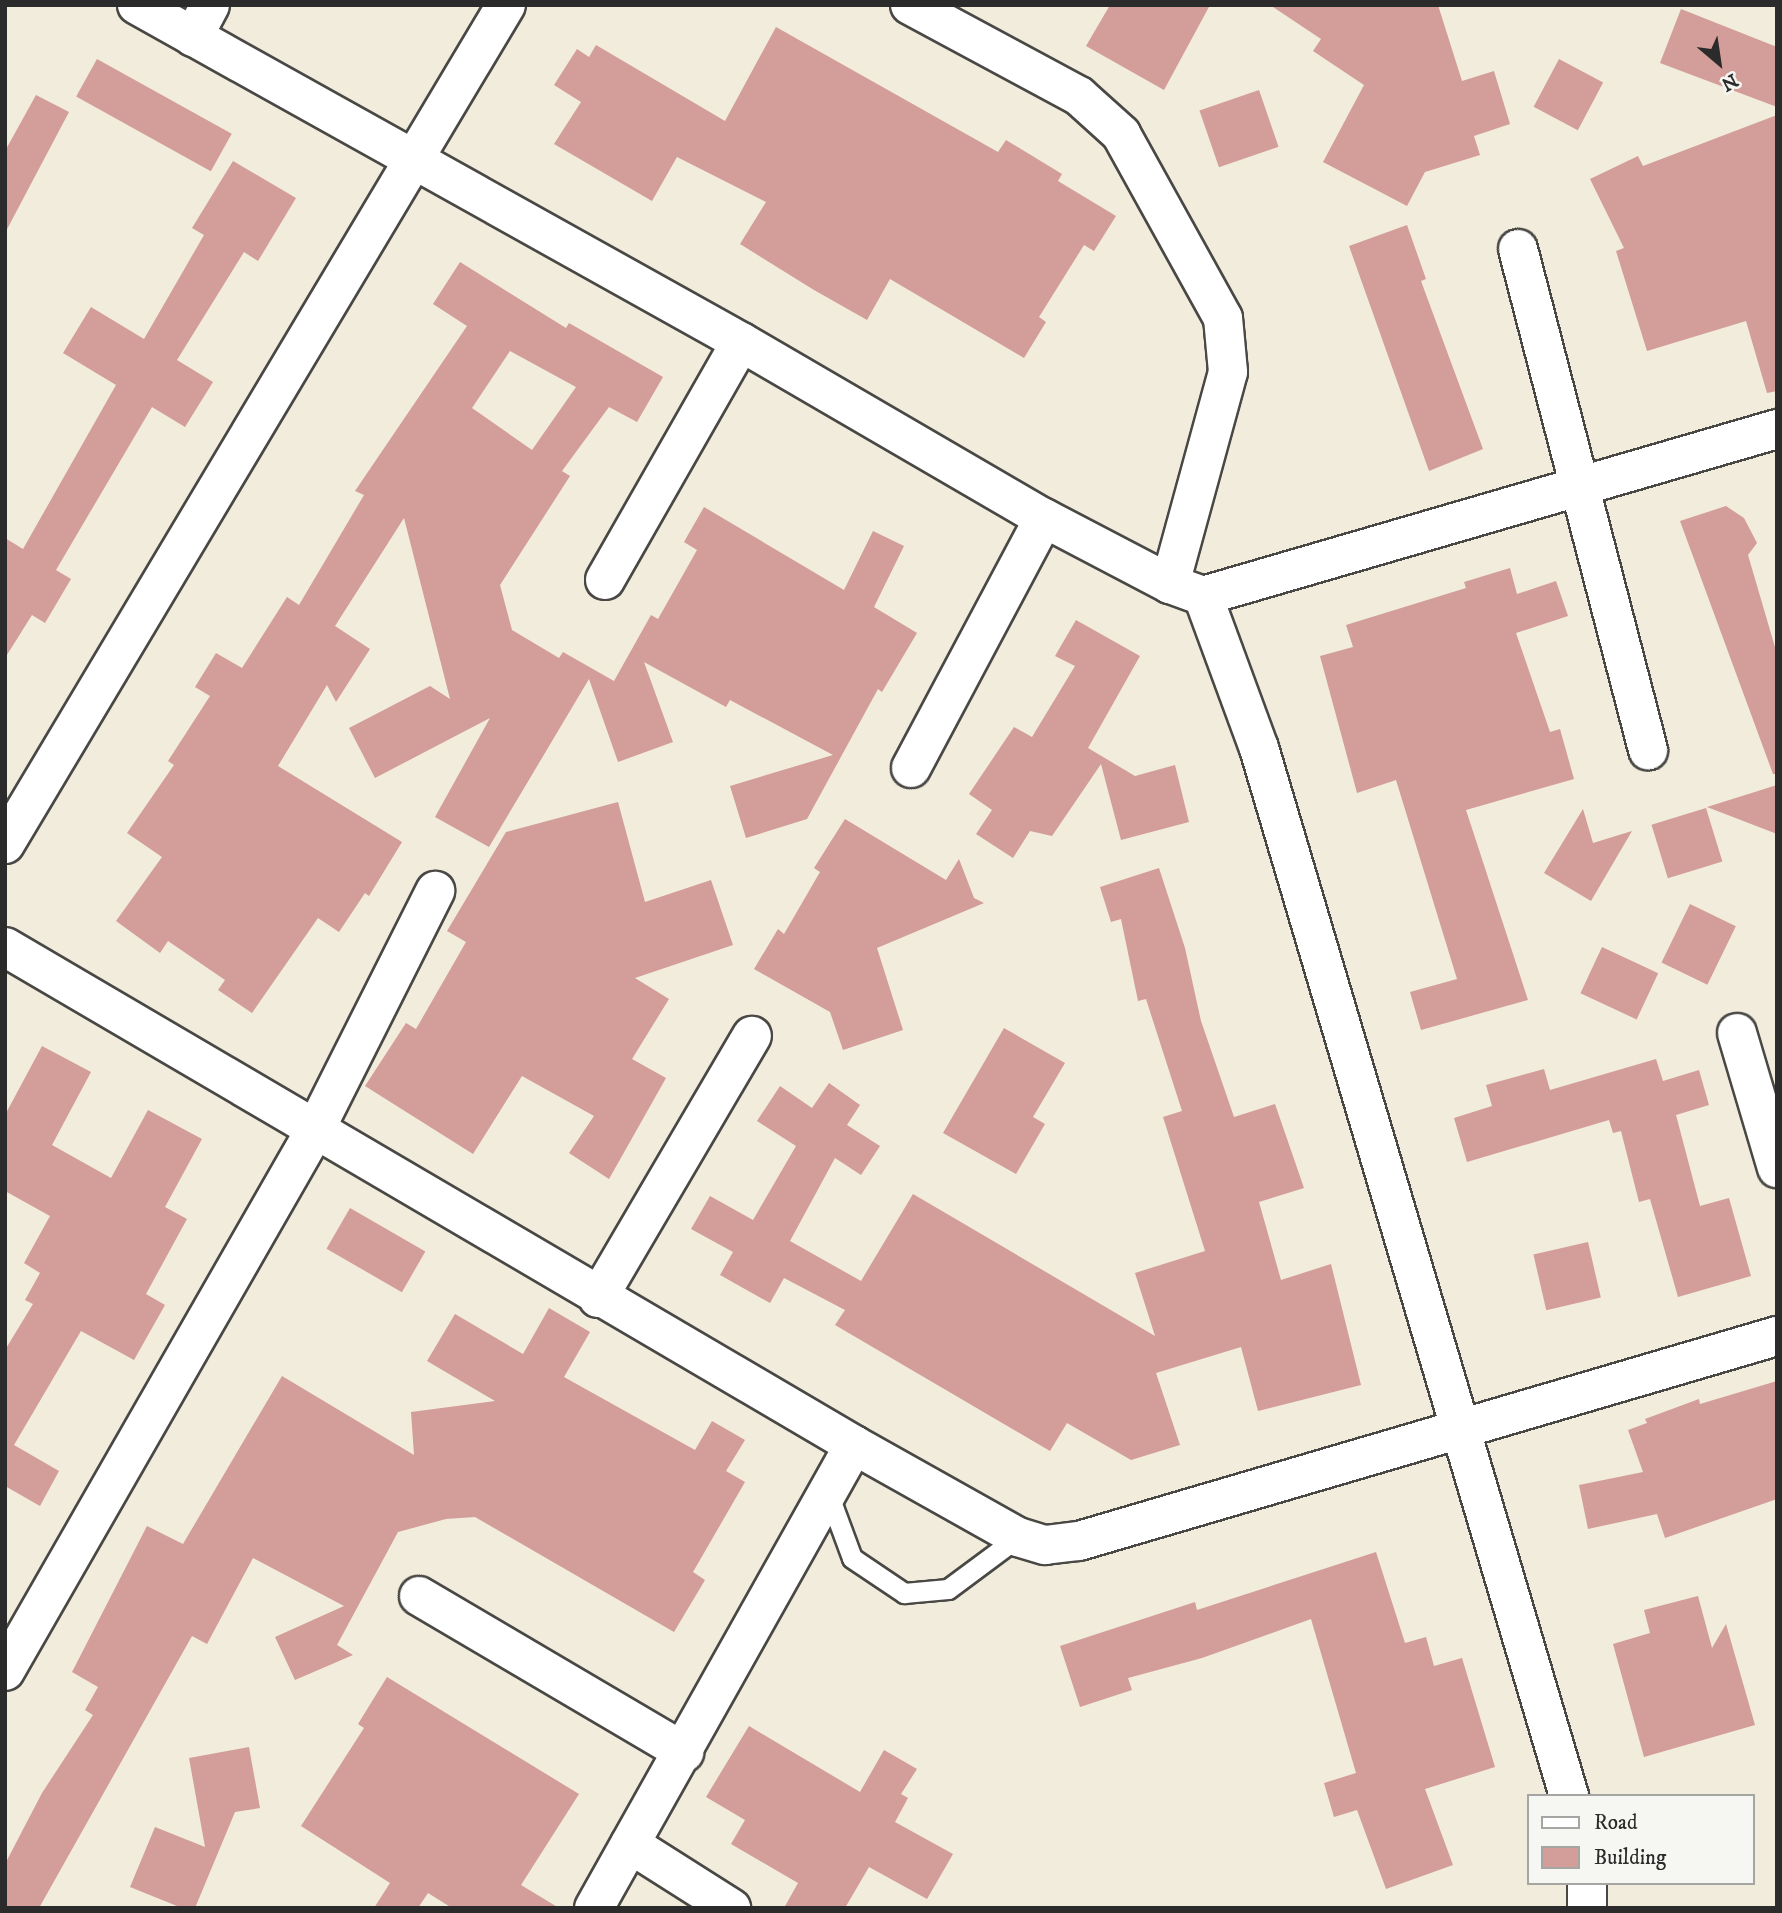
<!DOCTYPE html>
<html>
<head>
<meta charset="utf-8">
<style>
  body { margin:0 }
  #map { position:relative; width:1782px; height:1913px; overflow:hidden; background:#f1ecdb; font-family:"IM FELL DW Pica",serif }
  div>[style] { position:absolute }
  .building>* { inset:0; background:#d39d99; transform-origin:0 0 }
  .roads { filter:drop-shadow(2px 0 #494845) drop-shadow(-2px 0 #494845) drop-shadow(0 2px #494845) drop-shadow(0 -2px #494845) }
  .lane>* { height:19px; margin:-9.5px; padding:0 9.5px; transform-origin:9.5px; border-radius:9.5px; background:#fff }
  .street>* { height:38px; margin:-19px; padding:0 19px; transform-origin:19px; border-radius:19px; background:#fff }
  span { translate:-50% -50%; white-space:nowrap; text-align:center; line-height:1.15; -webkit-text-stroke:5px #f6f6f2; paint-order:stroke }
  .frame { position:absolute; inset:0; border:7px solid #2b2b2b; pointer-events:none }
  .legend { position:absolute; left:1527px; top:1794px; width:228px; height:91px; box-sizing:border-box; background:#f6f6f2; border:2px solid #a5a5a2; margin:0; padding:9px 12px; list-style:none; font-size:21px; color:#2b2b2b }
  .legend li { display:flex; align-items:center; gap:14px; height:35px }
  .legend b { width:35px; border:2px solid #a5a5a2 }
  .north { position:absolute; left:1684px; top:28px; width:70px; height:70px; -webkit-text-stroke:5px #f6f6f2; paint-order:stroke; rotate:151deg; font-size:19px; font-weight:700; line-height:28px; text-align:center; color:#2b2b2b }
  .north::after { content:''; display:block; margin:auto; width:24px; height:32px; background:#2b2b2b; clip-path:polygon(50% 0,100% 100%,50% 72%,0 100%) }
</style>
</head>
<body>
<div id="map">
  <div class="building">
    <div style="clip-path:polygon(1110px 5px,1210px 5px,1164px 90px,1086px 46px)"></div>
    <div style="clip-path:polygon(1270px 5px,1438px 5px,1462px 81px,1494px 71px,1510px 124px,1474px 136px,1480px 155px,1425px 172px,1407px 206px,1323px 162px,1364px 85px,1313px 51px,1321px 39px)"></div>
    <div style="clip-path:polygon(1681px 9px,1777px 47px,1777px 107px,1660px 63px)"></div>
    <div style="clip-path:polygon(776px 27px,998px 152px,1006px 140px,1062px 174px,1058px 181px,1116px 216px,1094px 251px,1084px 245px,1039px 317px,1046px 322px,1024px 358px,890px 279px,867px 320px,814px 290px,740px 244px,766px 202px,677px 157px,652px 201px,554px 144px,581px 102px,554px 85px,577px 49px,589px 57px,596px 45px,725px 121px)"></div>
    <div style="left:97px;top:59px;width:154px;height:43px;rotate:29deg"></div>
    <div style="left:1559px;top:59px;width:50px;height:54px;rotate:28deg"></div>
    <div style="left:1259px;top:90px;width:60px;height:63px;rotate:71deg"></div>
    <div style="clip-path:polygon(36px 95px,69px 112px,5px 233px,5px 151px)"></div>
    <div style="clip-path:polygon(1777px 115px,1777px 391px,1767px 393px,1746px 321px,1647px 351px,1616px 251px,1624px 248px,1590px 179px,1638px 156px,1643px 166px)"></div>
    <div style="clip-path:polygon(233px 161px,296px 198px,258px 261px,244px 252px,177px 360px,213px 382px,185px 427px,152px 407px,56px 570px,71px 579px,45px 623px,32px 615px,5px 658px,5px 538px,23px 549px,116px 385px,63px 353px,91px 307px,144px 339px,204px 235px,192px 228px)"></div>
    <div style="clip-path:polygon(1407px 225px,1426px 279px,1421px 281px,1483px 449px,1429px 471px,1349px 246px)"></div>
    <div style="clip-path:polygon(evenodd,460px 262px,566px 328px,569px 323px,663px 377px,637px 422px,609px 407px,562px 471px,570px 476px,500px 585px,512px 630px,559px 658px,563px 652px,614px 681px,651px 615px,658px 619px,697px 550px,684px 542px,704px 507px,844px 590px,873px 531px,904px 546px,874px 607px,917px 633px,882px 692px,878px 689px,807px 819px,746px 838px,730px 786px,833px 755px,730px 700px,726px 707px,644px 662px,673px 742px,618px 762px,589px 679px,489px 847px,435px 817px,490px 718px,375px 778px,349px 728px,430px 686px,450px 699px,404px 518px,335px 626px,370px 649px,336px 702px,327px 685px,278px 766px,402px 842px,369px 896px,365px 893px,339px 932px,318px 918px,252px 1013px,218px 990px,225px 980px,168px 941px,160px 953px,116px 921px,162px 857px,127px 833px,174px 765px,168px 761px,210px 696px,195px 687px,216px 653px,242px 668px,287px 597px,299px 605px,364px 495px,355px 491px,467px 326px,433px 304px,460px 262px,510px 351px,576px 387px,532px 450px,472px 408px,510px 351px)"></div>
    <div style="clip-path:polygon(1726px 506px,1744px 518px,1757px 543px,1748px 555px,1777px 654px,1777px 774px,1773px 774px,1680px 521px)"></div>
    <div style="clip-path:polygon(1510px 568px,1517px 594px,1556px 581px,1568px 616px,1516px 633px,1550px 732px,1560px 729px,1574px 779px,1466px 810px,1528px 1000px,1421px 1030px,1410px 992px,1457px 979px,1396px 780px,1357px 793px,1320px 656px,1353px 647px,1346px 625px,1466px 588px,1464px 582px)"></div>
    <div style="clip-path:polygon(1076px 620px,1140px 656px,1088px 748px,1135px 776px,1175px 765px,1189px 822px,1121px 840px,1101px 764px,1052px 836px,1030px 831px,1013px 858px,976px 834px,992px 810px,969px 794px,1014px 727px,1032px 737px,1075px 666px,1055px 656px)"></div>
    <div style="clip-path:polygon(1777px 785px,1777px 834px,1707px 807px)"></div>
    <div style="clip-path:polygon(618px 802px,645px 902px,711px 880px,733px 945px,635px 978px,669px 999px,632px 1059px,666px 1078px,609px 1179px,569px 1153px,594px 1116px,522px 1076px,473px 1154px,365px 1086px,406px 1023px,416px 1029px,466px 942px,447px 931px,506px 832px)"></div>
    <div style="left:1706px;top:808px;width:56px;height:57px;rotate:73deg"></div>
    <div style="clip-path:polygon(1583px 809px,1593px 843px,1632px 831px,1591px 901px,1544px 873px)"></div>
    <div style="clip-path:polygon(845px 819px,946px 880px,959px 859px,974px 898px,984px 903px,877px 948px,903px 1030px,843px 1050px,830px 1012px,754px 969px,778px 929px,784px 934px,820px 872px,814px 868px)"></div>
    <div style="clip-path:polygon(1159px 868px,1185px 948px,1201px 1021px,1234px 1117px,1275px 1104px,1304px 1188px,1259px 1202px,1281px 1280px,1331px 1264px,1361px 1385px,1258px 1411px,1241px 1347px,1156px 1373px,1180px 1445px,1131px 1460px,1067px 1423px,1050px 1451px,835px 1325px,845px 1310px,784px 1278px,770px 1303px,720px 1275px,733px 1252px,691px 1229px,710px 1196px,753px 1220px,796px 1146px,757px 1121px,780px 1086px,812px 1108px,829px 1083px,860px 1105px,847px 1125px,880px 1146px,861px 1175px,835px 1158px,790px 1241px,861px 1281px,913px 1194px,1155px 1336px,1135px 1273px,1205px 1251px,1163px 1117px,1182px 1111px,1146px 999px,1138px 1001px,1121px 919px,1111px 922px,1100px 887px)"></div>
    <div style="left:1690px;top:904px;width:51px;height:65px;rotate:26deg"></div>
    <div style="left:1602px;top:947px;width:62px;height:51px;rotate:25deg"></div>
    <div style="clip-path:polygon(1004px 1028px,1065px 1063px,1033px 1117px,1045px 1124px,1016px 1174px,943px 1133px)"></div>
    <div style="clip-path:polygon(42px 1046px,91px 1072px,52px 1145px,111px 1178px,148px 1110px,202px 1139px,165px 1207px,187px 1219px,146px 1294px,165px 1305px,134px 1360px,81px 1331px,14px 1445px,59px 1471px,40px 1506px,5px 1486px,5px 1350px,33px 1304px,25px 1300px,40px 1273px,24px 1263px,50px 1216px,5px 1191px,5px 1115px)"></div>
    <div style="clip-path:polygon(1656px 1059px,1663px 1081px,1699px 1070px,1709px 1105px,1676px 1115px,1700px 1206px,1729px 1198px,1751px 1276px,1678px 1297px,1650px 1199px,1639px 1202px,1621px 1131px,1613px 1133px,1609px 1120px,1467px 1162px,1454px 1118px,1492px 1106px,1486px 1085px,1544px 1069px,1550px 1090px)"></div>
    <div style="left:350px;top:1208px;width:87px;height:47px;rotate:30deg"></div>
    <div style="left:1588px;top:1242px;width:57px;height:56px;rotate:77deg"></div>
    <div style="clip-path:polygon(549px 1308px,590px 1332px,564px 1377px,695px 1450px,712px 1421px,745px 1440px,726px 1471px,745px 1482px,693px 1572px,705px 1580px,674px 1632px,475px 1517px,446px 1519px,398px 1532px,337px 1645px,353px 1655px,295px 1680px,275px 1637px,344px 1606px,253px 1558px,207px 1644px,192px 1636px,39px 1908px,5px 1908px,5px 1864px,42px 1793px,93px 1715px,85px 1710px,98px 1687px,72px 1672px,147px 1526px,183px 1544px,282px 1376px,414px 1455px,411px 1412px,495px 1401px,427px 1361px,455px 1314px,523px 1354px)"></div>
    <div style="clip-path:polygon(1777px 1381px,1777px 1499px,1665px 1538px,1657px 1514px,1588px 1529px,1579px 1485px,1643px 1472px,1628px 1430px,1647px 1423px,1645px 1419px,1699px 1399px,1700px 1404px)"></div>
    <div style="clip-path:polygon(1376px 1552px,1405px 1643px,1426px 1637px,1434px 1666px,1462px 1658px,1495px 1767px,1425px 1789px,1453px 1865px,1386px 1889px,1357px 1810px,1334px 1817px,1324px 1783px,1356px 1773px,1311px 1619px,1202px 1658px,1128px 1678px,1132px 1690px,1080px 1707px,1060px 1646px,1195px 1602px,1197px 1610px)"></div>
    <div style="clip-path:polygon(1698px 1596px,1712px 1648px,1726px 1624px,1755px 1725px,1644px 1757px,1613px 1644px,1650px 1633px,1644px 1610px)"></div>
    <div style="clip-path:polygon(387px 1677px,579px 1794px,521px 1885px,559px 1908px,452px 1908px,428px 1893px,418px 1908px,374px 1908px,390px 1883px,301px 1826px,364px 1728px,358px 1724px)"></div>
    <div style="clip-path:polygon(749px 1726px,860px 1792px,884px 1750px,917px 1769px,901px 1794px,908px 1798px,895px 1822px,953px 1854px,927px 1899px,869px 1867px,845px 1908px,784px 1908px,798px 1883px,731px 1844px,745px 1820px,706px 1797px)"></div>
    <div style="clip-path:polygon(249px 1747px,260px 1808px,235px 1812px,195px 1908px,182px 1908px,130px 1887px,155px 1827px,205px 1847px,189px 1758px)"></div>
  </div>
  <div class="roads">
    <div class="lane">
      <div style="left:828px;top:1493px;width:69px;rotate:69.7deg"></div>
      <div style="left:852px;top:1558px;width:63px;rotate:33.9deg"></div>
      <div style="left:904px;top:1593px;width:44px;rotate:-5.2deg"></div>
      <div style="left:948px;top:1589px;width:87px;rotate:-36.6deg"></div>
    </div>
    <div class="street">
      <div style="left:137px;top:5px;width:692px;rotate:29.16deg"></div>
      <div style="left:741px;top:342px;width:350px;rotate:30.2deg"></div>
      <div style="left:1044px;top:518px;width:142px;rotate:27.6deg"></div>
      <div style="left:1170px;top:584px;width:35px;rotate:20deg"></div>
      <div style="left:1203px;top:596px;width:162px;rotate:69.8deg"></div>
      <div style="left:1259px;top:748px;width:1093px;rotate:73.52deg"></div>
      <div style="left:910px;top:5px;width:192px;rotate:28.3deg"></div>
      <div style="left:1079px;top:96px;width:57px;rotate:42.1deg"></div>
      <div style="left:1121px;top:134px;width:210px;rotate:61deg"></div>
      <div style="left:1223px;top:318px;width:54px;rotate:84.7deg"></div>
      <div style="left:1228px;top:372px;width:220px;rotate:105.3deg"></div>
      <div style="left:193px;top:37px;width:36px;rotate:-62deg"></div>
      <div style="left:1518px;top:249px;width:518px;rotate:75.45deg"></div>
      <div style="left:605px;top:580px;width:274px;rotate:-60.3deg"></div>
      <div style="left:1203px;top:596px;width:598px;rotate:-16.22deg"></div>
      <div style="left:911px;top:768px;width:283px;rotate:-62deg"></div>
      <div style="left:5px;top:844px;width:977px;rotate:-59.16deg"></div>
      <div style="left:5px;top:947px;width:984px;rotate:30.39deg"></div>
      <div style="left:854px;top:1445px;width:188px;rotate:29.3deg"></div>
      <div style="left:1018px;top:1537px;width:28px;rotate:17deg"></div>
      <div style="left:1045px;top:1545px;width:34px;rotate:-7deg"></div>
      <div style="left:1079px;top:1541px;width:727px;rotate:-16.37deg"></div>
      <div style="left:1737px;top:1033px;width:141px;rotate:73.5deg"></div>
      <div style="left:598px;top:1298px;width:304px;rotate:-59.6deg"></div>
      <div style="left:419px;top:1596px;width:308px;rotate:30.5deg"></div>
      <div style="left:5px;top:1671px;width:621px;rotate:-60.18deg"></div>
      <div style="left:314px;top:1132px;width:270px;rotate:-63.3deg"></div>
      <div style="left:630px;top:1844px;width:120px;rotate:32.4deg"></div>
      <div style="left:594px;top:1908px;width:531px;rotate:-60.68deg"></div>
      <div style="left:1587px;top:1908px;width:25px;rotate:-90deg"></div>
    </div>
  </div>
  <div class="frame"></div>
  <ul class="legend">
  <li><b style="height:9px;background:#fff"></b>Road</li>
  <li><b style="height:19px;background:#d39d99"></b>Building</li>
  </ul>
  <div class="north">N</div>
</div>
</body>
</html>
